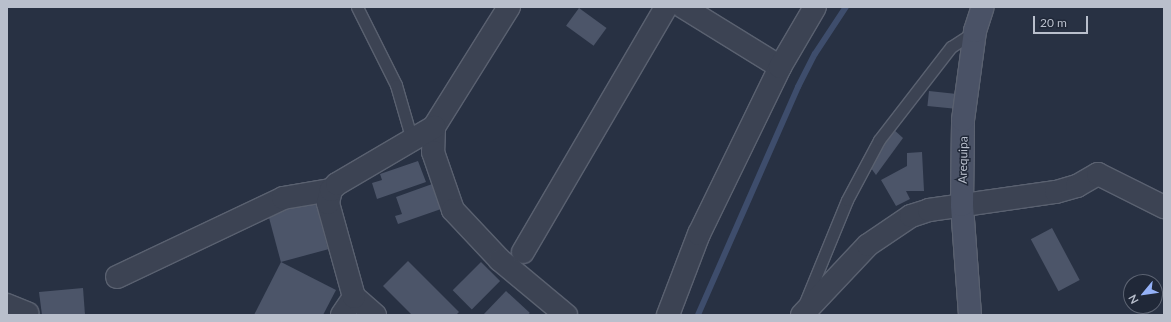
<!DOCTYPE html>
<html>
<head>
<meta charset="utf-8">
<style>
  body { margin:0 }
  #map { position:relative; width:1171px; height:322px; overflow:hidden; background:#283143; font-family:Lato,sans-serif }
  div>[style] { position:absolute }
  .stream>* { height:5.5px; margin:-2.75px; padding:0 2.75px; transform-origin:2.75px; border-radius:2.75px; background:#3e4d6c }
  .building>* { inset:0; background:#4c5569; transform-origin:0 0 }
  .roads { filter:drop-shadow(1px 0 #5a6170) drop-shadow(-1px 0 #5a6170) drop-shadow(0 1px #5a6170) drop-shadow(0 -1px #5a6170) }
  .lane>* { height:11px; margin:-5.5px; padding:0 5.5px; transform-origin:5.5px; border-radius:5.5px; background:#3c4353 }
  .street>* { height:22px; margin:-11px; padding:0 11px; transform-origin:11px; border-radius:11px; background:#3c4353 }
  .secondary>* { height:22px; margin:-11px; padding:0 11px; transform-origin:11px; border-radius:11px; background:#4a5266 }
  span { translate:-50% -50%; white-space:nowrap; text-align:center; line-height:1.15; -webkit-text-stroke:3px #202838; paint-order:stroke }
  .street-label { font-size:12px; color:#b9bfcc }
  .frame { position:absolute; inset:0; border:8px solid #b9bfcc; pointer-events:none }
  .north { position:absolute; left:1123px; top:274px; width:40px; height:40px; box-sizing:border-box; background:#202838; border:1px solid #5d6473; border-radius:50%; rotate:241deg; font-size:11px; font-weight:700; line-height:16px; text-align:center; color:#b9bfcc }
  .north::after { content:''; display:block; margin:auto; width:14px; height:18px; background:#94b1f7; clip-path:polygon(50% 0,100% 100%,50% 72%,0 100%) }
  .scale { position:absolute; left:1033px; top:16px; width:55px; height:18px; box-sizing:border-box; border:2px solid #b9bfcc; border-top:0; padding-left:5px; font-size:12px; line-height:14px; white-space:nowrap; color:#b9bfcc; -webkit-text-stroke:3px #202838; paint-order:stroke }
</style>
</head>
<body>
<div id="map">
  <div class="stream">
    <div style="left:698px;top:315px;width:249px;rotate:-66.3deg"></div>
    <div style="left:798px;top:87px;width:37px;rotate:-63deg"></div>
    <div style="left:815px;top:54px;width:56px;rotate:-56.6deg"></div>
  </div>
  <div class="building">
    <div style="left:579px;top:8px;width:34px;height:22px;rotate:36deg"></div>
    <div style="left:929px;top:91px;width:28px;height:15px;rotate:6deg"></div>
    <div style="clip-path:polygon(892px 128px,903px 138px,876px 175px,868px 164px)"></div>
    <div style="clip-path:polygon(922px 152px,924px 191px,906px 191px,910px 199px,896px 206px,881px 180px,907px 166px,907px 153px)"></div>
    <div style="clip-path:polygon(418px 161px,426px 182px,377px 199px,372px 183px,382px 180px,380px 174px)"></div>
    <div style="clip-path:polygon(435px 183px,444px 208px,398px 224px,395px 216px,402px 214px,396px 197px)"></div>
    <div style="left:315px;top:200px;width:51px;height:49px;rotate:75deg"></div>
    <div style="left:1052px;top:228px;width:59px;height:24px;rotate:62deg"></div>
    <div style="clip-path:polygon(408px 261px,459px 312px,456px 315px,412px 315px,383px 286px)"></div>
    <div style="clip-path:polygon(281px 262px,336px 290px,323px 315px,254px 315px)"></div>
    <div style="left:481px;top:262px;width:27px;height:40px;rotate:45deg"></div>
    <div style="clip-path:polygon(83px 288px,85px 315px,42px 315px,39px 292px)"></div>
    <div style="clip-path:polygon(506px 291px,530px 313px,527px 315px,483px 315px)"></div>
  </div>
  <div class="roads">
    <div class="lane">
      <div style="left:357px;top:7px;width:87px;rotate:63.4deg"></div>
      <div style="left:396px;top:85px;width:57px;rotate:73.8deg"></div>
      <div style="left:804px;top:305px;width:113px;rotate:-67.7deg"></div>
      <div style="left:847px;top:200px;width:68px;rotate:-61.9deg"></div>
      <div style="left:879px;top:140px;width:118px;rotate:-52.3deg"></div>
      <div style="left:951px;top:47px;width:27px;rotate:-33deg"></div>
    </div>
    <div class="street">
      <div style="left:509px;top:7px;width:142px;rotate:122deg"></div>
      <div style="left:434px;top:127px;width:25px;rotate:92deg"></div>
      <div style="left:433px;top:152px;width:61px;rotate:71deg"></div>
      <div style="left:453px;top:210px;width:69px;rotate:46.8deg"></div>
      <div style="left:500px;top:260px;width:86px;rotate:39.8deg"></div>
      <div style="left:683px;top:7px;width:114px;rotate:31.7deg"></div>
      <div style="left:523px;top:252px;width:284px;rotate:-59.7deg"></div>
      <div style="left:117px;top:277px;width:184px;rotate:-25.4deg"></div>
      <div style="left:283px;top:198px;width:49px;rotate:-9.5deg"></div>
      <div style="left:7px;top:305px;width:22px;rotate:22deg"></div>
      <div style="left:342px;top:315px;width:22px;rotate:-56deg"></div>
      <div style="left:375px;top:315px;width:28px;rotate:-139deg"></div>
      <div style="left:354px;top:297px;width:98px;rotate:-105.5deg"></div>
      <div style="left:328px;top:203px;width:13px;rotate:-77deg"></div>
      <div style="left:331px;top:190px;width:8px;rotate:-45deg"></div>
      <div style="left:337px;top:184px;width:113px;rotate:-30.4deg"></div>
      <div style="left:668px;top:315px;width:87px;rotate:-69.1deg"></div>
      <div style="left:699px;top:234px;width:186px;rotate:-64.1deg"></div>
      <div style="left:780px;top:67px;width:69px;rotate:-59.7deg"></div>
      <div style="left:802px;top:315px;width:96px;rotate:-46.7deg"></div>
      <div style="left:868px;top:245px;width:52px;rotate:-34deg"></div>
      <div style="left:911px;top:216px;width:19px;rotate:-18deg"></div>
      <div style="left:929px;top:210px;width:128px;rotate:-8.1deg"></div>
      <div style="left:1056px;top:192px;width:22px;rotate:-16deg"></div>
      <div style="left:1077px;top:186px;width:24px;rotate:-30deg"></div>
      <div style="left:1098px;top:174px;width:74px;rotate:26.6deg"></div>
    </div>
    <div class="secondary">
      <div style="left:970px;top:315px;width:110px;rotate:-94.2deg"></div>
      <div style="left:962px;top:205px;width:85px;rotate:-89.3deg"></div>
      <div style="left:963px;top:120px;width:90px;rotate:-82.3deg"></div>
      <div style="left:975px;top:31px;width:25px;rotate:-72deg"></div>
    </div>
  </div>
  <div class="street-label">
    <span style="left:963px;top:160px;rotate:-89deg">Arequipa</span>
  </div>
  <div class="frame"></div>
  <div class="north">N</div>
  <div class="scale">20 m</div>
</div>
</body>
</html>
